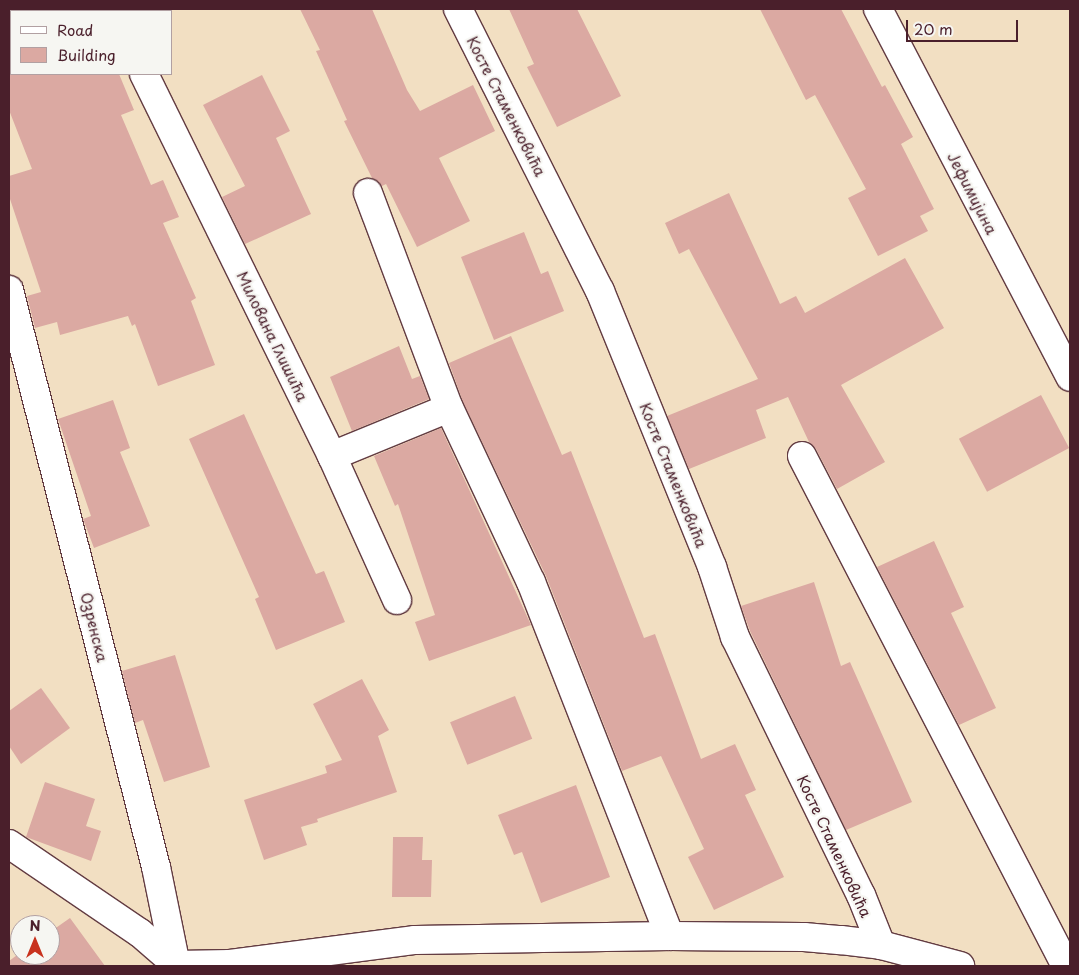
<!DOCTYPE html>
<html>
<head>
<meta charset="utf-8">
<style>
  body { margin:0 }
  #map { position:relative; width:1079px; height:975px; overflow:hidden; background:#f2dfc2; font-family:"Playpen Sans",sans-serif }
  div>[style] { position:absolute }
  .building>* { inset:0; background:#dba9a2; transform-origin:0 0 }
  .roads { filter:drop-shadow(1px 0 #633c42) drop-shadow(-1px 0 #633c42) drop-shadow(0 1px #633c42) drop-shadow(0 -1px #633c42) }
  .street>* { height:28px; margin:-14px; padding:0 14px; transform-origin:14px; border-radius:14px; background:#fff }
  span { translate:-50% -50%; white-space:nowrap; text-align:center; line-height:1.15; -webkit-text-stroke:4.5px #f6f6f2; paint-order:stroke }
  .street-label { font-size:15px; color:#4a1f2b }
  .frame { position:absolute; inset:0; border:10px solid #4a1f2b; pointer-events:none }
  .legend { position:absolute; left:10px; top:10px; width:162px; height:65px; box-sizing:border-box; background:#f6f6f2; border:1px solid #b1a0a2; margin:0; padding:6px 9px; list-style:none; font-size:15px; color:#4a1f2b }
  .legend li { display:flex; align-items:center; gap:10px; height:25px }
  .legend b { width:25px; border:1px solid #b1a0a2 }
  .north { position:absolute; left:10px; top:915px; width:50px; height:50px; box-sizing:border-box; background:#f6f6f2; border:1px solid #b1a0a2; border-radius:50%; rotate:0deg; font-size:14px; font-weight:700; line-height:20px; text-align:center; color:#4a1f2b }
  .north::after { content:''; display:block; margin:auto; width:18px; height:22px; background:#c8321e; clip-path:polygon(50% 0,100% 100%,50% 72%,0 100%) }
  .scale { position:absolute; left:906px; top:20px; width:112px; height:22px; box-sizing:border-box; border:2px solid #4a1f2b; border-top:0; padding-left:6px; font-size:15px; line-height:18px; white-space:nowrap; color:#4a1f2b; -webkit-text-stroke:4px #f6f6f2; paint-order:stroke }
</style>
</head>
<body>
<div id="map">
  <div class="building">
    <div style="clip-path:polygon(300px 9px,372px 9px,407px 90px,420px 111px,473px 85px,495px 131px,439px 158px,470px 221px,417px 247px,386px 184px,382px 186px,372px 178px,344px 121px,347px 120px,316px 51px,320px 50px)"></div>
    <div style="clip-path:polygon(509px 9px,577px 9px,621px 96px,557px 127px,527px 67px,534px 64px)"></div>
    <div style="clip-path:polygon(760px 9px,841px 9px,882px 87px,885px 85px,913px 137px,901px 144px,934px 209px,920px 216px,928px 231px,878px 256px,848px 198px,866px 189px,815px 95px,806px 100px)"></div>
    <div style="clip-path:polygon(9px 74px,119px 74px,134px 110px,121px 115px,151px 185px,163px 180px,179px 217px,163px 223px,196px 298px,191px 301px,215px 365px,158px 386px,135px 324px,132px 326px,128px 316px,60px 335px,57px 322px,35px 328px,27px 296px,41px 292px,9px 196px,9px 176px,32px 169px,9px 110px)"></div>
    <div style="clip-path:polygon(262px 75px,290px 131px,276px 138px,311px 214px,245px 244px,222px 197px,245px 186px,203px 105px)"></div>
    <div style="clip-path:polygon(729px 193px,780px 304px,796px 296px,805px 313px,905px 258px,944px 328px,841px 385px,885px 462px,837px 489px,816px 449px,809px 442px,788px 397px,756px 410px,766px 438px,689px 469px,667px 416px,758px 379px,689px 249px,679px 254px,665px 223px)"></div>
    <div style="clip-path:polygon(524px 232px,541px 274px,548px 271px,564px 311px,494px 340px,461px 257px)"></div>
    <div style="clip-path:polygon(511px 336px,562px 455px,571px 451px,644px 638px,655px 634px,701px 759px,735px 744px,756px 790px,745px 795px,784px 877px,714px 910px,688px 857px,704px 849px,661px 756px,622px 771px,546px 576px,463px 402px,449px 363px)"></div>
    <div style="clip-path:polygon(399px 346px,412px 379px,420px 376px,429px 399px,352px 431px,330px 377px)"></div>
    <div style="left:1041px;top:395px;width:60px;height:93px;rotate:62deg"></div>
    <div style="clip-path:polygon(113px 400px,130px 448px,120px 452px,150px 526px,94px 548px,83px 519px,91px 516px,58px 419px)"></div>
    <div style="clip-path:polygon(244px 414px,316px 574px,324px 571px,345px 622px,276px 650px,255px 599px,259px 597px,189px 439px)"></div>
    <div style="clip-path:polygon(441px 428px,531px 625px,429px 661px,415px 622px,435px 615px,398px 504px,395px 506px,374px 456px)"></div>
    <div style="clip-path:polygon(934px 541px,964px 607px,951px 613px,996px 708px,959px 725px,877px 567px)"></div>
    <div style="clip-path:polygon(814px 582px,841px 666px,850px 662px,912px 802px,846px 830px,750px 631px,741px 606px)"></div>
    <div style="clip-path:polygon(175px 655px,210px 767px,164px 782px,143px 720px,135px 723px,122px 671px)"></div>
    <div style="clip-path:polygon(362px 679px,389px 730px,378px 736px,397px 792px,317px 819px,318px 822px,301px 827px,307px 845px,264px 860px,244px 800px,327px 773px,325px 766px,342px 760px,313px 704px)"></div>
    <div style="clip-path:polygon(41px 688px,70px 728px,21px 764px,9px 746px,9px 711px)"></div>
    <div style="left:515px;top:696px;width:46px;height:70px;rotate:68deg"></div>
    <div style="clip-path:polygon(45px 782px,95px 799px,86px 826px,101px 831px,91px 861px,26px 837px)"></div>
    <div style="clip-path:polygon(576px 785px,610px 877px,541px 903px,522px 852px,514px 855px,498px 815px)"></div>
    <div style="clip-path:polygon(393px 837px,423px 837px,422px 860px,432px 860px,431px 897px,392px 897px)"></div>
    <div style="clip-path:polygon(70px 918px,105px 966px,9px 966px,9px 961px,20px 953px,50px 955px,50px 932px)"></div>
  </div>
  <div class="roads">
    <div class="street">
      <div style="left:112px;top:9px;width:3px;rotate:45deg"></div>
      <div style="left:458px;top:9px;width:316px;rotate:63.3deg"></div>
      <div style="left:600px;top:291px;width:298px;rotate:67.9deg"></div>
      <div style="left:712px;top:567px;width:74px;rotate:71.8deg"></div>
      <div style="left:735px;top:637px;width:287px;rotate:64deg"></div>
      <div style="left:861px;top:895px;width:54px;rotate:68.2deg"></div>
      <div style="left:878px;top:9px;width:415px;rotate:62.4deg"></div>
      <div style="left:144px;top:74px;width:426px;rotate:63.8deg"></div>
      <div style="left:332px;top:456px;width:158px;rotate:65.7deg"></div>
      <div style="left:368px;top:193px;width:230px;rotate:69.4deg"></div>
      <div style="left:449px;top:408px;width:192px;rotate:64.8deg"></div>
      <div style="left:531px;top:582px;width:380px;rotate:68.6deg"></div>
      <div style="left:9px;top:290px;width:595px;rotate:75.71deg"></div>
      <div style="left:156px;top:867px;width:100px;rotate:78.5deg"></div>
      <div style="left:332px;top:456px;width:126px;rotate:-22.3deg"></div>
      <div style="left:802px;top:456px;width:574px;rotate:62.63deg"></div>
      <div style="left:9px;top:844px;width:158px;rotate:34.2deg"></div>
      <div style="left:140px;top:933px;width:50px;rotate:41deg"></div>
      <div style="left:176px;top:965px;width:54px;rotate:-1.1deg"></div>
      <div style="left:230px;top:964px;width:187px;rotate:-7.4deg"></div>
      <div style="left:415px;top:940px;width:255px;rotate:-0.9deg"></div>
      <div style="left:670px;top:936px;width:134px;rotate:0.4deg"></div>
      <div style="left:804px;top:937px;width:37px;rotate:5deg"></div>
      <div style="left:841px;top:940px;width:40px;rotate:7.1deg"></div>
      <div style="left:881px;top:945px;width:82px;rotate:14.9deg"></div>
    </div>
  </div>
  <div class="street-label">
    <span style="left:507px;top:106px;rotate:63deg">Косте Стаменковића</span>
    <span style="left:973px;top:193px;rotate:63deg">Јефимијина</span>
    <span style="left:273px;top:336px;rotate:64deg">Милована Глишића</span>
    <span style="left:674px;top:475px;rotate:68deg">Косте Стаменковића</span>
    <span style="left:95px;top:627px;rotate:76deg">Озренска</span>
    <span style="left:835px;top:846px;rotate:65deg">Косте Стаменковића</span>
  </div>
  <div class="frame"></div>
  <ul class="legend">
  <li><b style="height:6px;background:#fff"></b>Road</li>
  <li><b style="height:14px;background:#dba9a2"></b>Building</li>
  </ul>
  <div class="north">N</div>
  <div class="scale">20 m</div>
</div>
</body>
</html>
